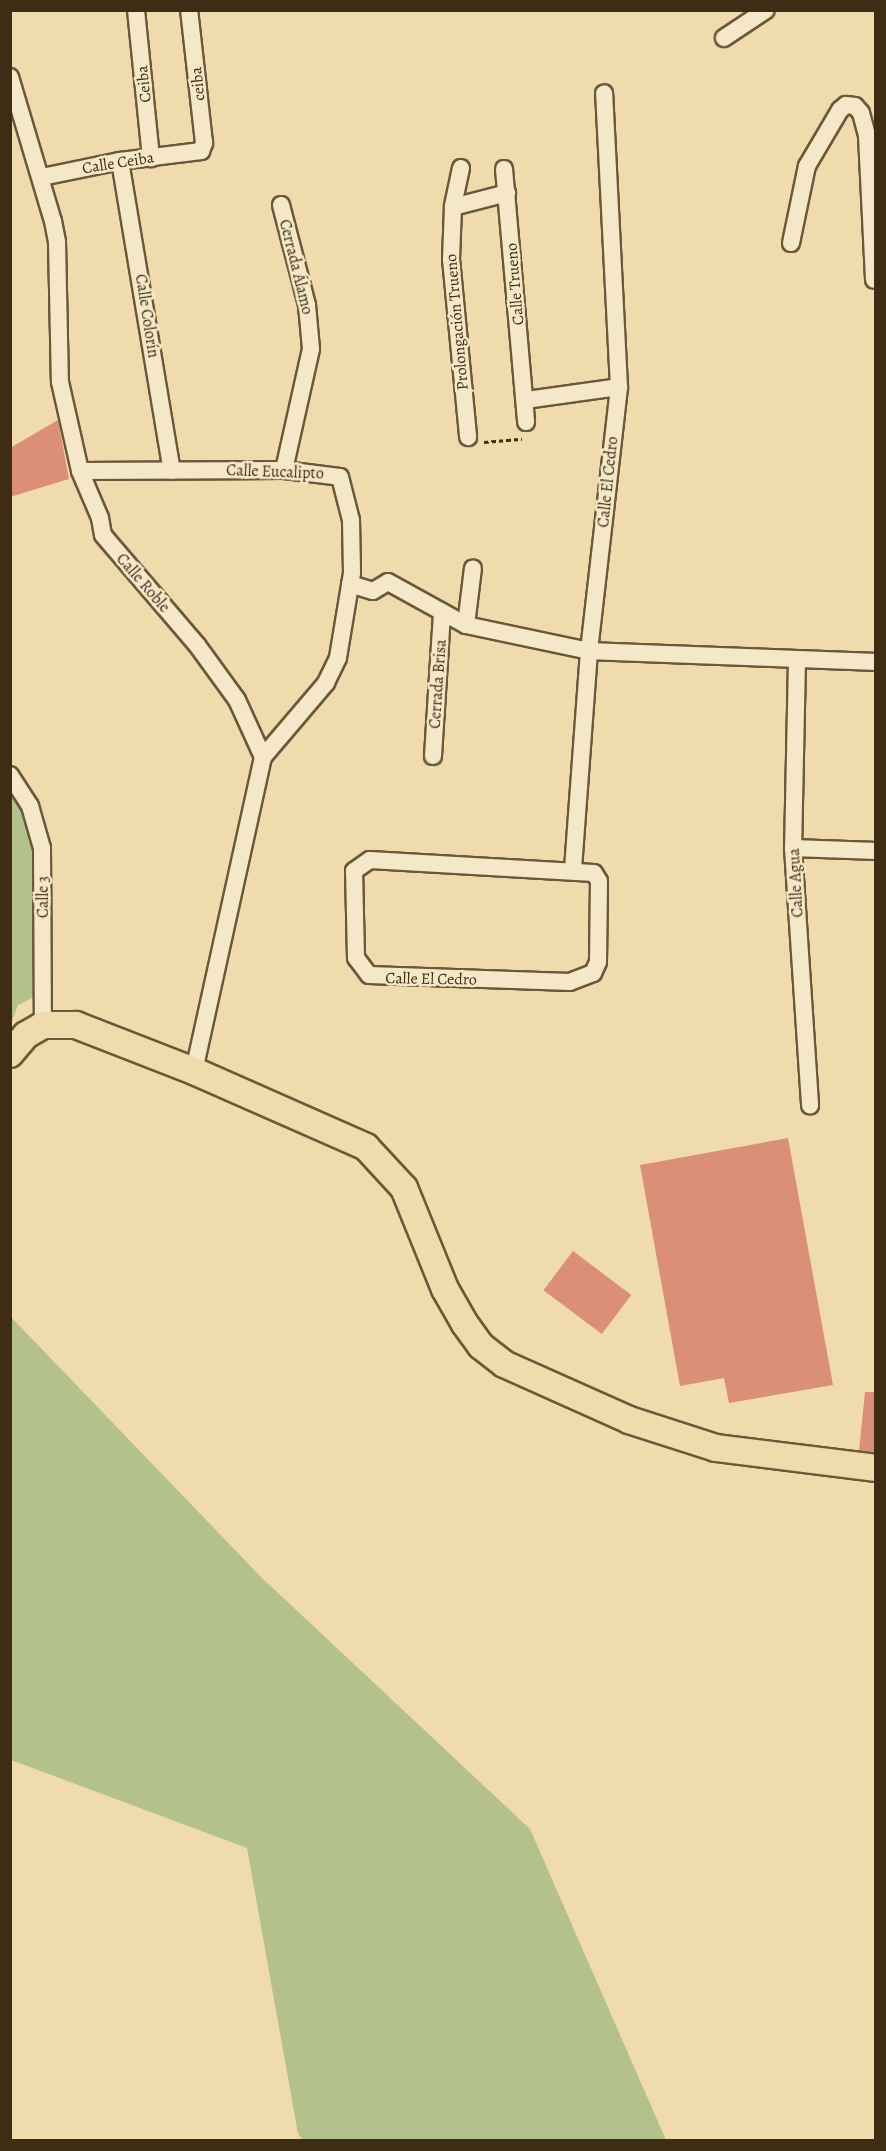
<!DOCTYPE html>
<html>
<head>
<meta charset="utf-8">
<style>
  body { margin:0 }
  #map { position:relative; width:886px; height:2151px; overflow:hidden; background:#efdbab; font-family:Alegreya,serif }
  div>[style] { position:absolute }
  .green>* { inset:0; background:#b5c18c }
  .building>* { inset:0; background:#db8e78; transform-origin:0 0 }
  .path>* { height:3px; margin-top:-1.5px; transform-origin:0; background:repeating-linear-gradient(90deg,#3f2c14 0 4.5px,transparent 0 7.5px) }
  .roads { filter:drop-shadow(2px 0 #6b583a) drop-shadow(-2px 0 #6b583a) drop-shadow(0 2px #6b583a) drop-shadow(0 -2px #6b583a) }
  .minor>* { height:16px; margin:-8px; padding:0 8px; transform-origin:8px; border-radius:8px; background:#f5e8c8 }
  .primary>* { height:26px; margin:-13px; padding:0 13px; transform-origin:13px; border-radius:13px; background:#efdbab }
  span { translate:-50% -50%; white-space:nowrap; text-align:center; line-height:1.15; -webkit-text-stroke:5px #f5e8c8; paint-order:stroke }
  .street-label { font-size:16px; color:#3f2c14 }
  .frame { position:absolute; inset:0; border:12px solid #3f2c14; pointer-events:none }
</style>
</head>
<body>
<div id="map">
  <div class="green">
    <div style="clip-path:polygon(11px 794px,32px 817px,48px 990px,18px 1005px,11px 1023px)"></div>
    <div style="clip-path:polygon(10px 1316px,261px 1577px,530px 1829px,666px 2140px,303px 2140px,298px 2134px,247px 1848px,11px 1760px)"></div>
  </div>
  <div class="building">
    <div style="clip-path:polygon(58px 420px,69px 479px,10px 497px,10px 448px)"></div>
    <div style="clip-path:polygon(788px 1138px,833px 1385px,729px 1403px,724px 1378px,680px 1386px,640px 1165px)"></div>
    <div style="left:573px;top:1251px;width:73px;height:49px;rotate:37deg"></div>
    <div style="clip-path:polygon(865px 1392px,876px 1392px,876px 1453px,859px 1451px)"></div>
  </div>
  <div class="path">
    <div style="left:484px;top:442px;width:38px;rotate:-5deg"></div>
  </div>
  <div class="roads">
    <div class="minor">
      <div style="left:136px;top:10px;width:149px;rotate:84.2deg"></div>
      <div style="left:724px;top:38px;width:50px;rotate:-33.7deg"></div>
      <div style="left:10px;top:77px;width:150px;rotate:73.4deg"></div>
      <div style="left:53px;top:221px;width:21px;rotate:79deg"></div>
      <div style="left:57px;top:242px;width:140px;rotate:88.8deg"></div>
      <div style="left:60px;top:382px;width:91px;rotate:77.3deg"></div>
      <div style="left:80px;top:471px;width:51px;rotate:66.9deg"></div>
      <div style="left:100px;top:518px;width:17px;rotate:80deg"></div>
      <div style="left:103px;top:535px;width:145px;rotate:49.5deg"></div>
      <div style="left:197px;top:645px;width:68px;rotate:54deg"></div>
      <div style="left:237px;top:700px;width:63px;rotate:65.5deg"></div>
      <div style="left:263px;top:757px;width:321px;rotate:102.4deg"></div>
      <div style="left:120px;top:161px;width:314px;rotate:80.5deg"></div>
      <div style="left:461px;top:168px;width:40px;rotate:102deg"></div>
      <div style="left:453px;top:207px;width:52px;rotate:92.2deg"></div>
      <div style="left:451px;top:259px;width:179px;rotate:84.5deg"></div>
      <div style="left:504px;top:169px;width:254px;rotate:85deg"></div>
      <div style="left:42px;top:177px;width:80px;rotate:-11.6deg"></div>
      <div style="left:120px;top:161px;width:82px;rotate:-7deg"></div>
      <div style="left:201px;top:151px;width:9px;rotate:-69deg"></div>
      <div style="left:204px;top:143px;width:134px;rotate:-96.4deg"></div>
      <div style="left:281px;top:205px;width:103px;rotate:75.4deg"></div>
      <div style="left:307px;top:305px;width:44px;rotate:84.8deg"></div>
      <div style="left:311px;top:349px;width:124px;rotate:102.6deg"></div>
      <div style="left:453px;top:207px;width:56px;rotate:-14.5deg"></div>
      <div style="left:791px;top:243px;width:79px;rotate:-78.3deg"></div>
      <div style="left:807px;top:166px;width:65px;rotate:-59.5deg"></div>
      <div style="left:840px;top:110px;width:8px;rotate:-40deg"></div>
      <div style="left:846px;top:105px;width:9px;rotate:6deg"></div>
      <div style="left:855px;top:106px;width:9px;rotate:49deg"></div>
      <div style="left:861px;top:113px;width:24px;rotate:75deg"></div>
      <div style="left:867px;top:136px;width:144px;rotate:87.2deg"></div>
      <div style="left:526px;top:400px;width:94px;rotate:-8deg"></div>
      <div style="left:80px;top:471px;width:204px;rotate:-0.3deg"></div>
      <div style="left:284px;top:470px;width:56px;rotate:7.1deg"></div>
      <div style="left:340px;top:477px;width:44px;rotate:75.7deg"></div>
      <div style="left:351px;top:520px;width:53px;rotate:88.9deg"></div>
      <div style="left:352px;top:573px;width:86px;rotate:99.4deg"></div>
      <div style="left:338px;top:658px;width:28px;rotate:116deg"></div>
      <div style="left:326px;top:683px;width:97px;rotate:130.4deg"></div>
      <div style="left:350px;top:584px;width:24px;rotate:17deg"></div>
      <div style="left:373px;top:591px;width:17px;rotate:-31deg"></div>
      <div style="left:388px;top:582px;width:89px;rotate:28.9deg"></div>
      <div style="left:466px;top:625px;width:126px;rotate:11.9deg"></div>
      <div style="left:589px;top:651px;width:287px;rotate:2.2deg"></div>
      <div style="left:466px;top:625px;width:57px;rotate:-83deg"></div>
      <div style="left:797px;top:660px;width:188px;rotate:91.2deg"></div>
      <div style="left:793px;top:848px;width:258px;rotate:86.2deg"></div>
      <div style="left:433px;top:756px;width:144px;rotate:-86.4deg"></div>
      <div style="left:10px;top:775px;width:37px;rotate:57deg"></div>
      <div style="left:30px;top:806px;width:44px;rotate:74.1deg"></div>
      <div style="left:42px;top:848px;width:177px;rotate:89.7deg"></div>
      <div style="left:793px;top:848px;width:83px;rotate:2.1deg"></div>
      <div style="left:370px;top:860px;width:224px;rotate:3.3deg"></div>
      <div style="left:594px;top:873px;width:9px;rotate:58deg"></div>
      <div style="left:599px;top:881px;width:81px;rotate:90.7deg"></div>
      <div style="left:598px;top:962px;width:12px;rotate:114deg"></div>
      <div style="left:593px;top:973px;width:25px;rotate:159deg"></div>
      <div style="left:570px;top:982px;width:201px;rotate:-178deg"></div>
      <div style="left:369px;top:975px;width:21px;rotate:-127deg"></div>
      <div style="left:356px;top:958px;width:87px;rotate:-91.3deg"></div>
      <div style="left:354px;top:871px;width:19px;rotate:-35deg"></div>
      <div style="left:573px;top:869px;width:219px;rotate:-85.8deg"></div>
      <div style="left:589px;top:651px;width:266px;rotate:-83.5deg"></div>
      <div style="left:619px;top:387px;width:294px;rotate:-92.9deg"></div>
    </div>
    <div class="primary">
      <div style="left:10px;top:1054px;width:25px;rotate:-50deg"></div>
      <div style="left:26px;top:1035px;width:20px;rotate:-30deg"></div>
      <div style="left:43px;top:1025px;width:33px"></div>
      <div style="left:76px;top:1025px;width:127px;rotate:21.3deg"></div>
      <div style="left:194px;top:1071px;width:188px;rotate:23.8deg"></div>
      <div style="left:366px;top:1147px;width:56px;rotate:47.2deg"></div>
      <div style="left:404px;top:1188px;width:109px;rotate:67.9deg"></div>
      <div style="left:445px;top:1289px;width:40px;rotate:60.3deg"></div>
      <div style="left:465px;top:1324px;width:27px;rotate:54deg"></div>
      <div style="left:481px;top:1346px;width:29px;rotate:38deg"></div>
      <div style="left:504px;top:1364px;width:137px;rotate:24.1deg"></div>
      <div style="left:629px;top:1420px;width:91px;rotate:17.8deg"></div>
      <div style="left:716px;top:1448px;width:161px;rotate:7.1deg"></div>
    </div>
  </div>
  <div class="street-label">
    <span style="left:144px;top:84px;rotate:-96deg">Ceiba</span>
    <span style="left:198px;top:84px;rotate:-96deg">ceiba</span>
    <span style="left:118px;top:163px;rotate:-9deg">Calle Ceiba</span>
    <span style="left:296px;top:267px;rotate:76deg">Cerrada Álamo</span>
    <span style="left:515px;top:284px;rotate:-95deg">Calle Trueno</span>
    <span style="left:147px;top:316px;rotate:81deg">Calle Colorín</span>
    <span style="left:457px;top:322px;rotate:-95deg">Prolongación Trueno</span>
    <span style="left:275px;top:472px;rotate:2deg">Calle Eucalipto</span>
    <span style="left:608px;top:482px;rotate:-84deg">Calle El Cedro</span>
    <span style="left:143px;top:583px;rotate:49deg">Calle Roble</span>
    <span style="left:438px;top:684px;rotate:-86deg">Cerrada Brisa</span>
    <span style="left:796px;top:883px;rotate:-93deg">Calle Agua</span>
    <span style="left:43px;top:897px;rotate:-90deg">Calle 3</span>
    <span style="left:431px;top:979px;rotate:1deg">Calle El Cedro</span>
  </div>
  <div class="frame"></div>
</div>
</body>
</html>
